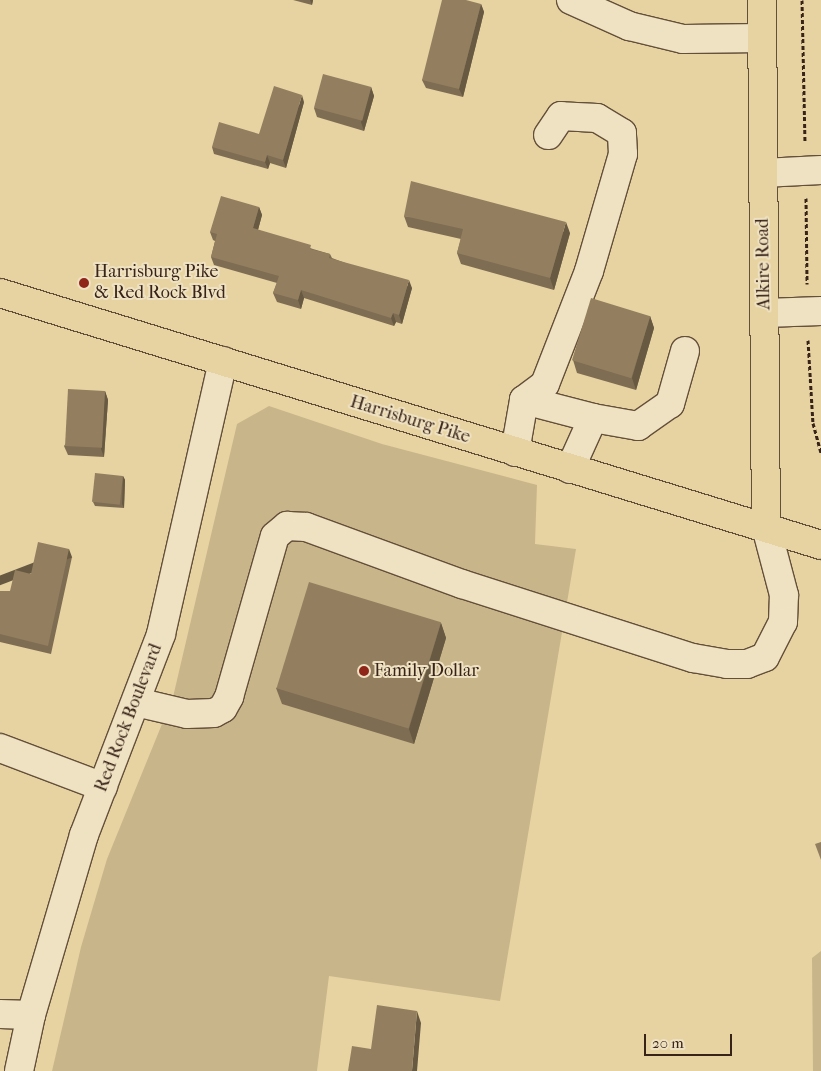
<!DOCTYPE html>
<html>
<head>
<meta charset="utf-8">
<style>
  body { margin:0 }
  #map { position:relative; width:821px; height:1071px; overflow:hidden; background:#e7d3a1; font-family:"IM FELL French Canon",serif }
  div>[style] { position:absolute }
  .green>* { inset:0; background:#c9b58a }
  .path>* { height:3px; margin-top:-1.5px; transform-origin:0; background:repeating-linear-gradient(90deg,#382318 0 4px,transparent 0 6.5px) }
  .roads { filter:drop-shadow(1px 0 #644f3a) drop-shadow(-1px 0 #644f3a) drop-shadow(0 1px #644f3a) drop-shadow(0 -1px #644f3a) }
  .minor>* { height:28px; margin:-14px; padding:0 14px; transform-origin:14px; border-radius:14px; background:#efe2c2 }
  .major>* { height:28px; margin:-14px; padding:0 14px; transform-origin:14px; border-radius:14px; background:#e7d3a1 }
  .wall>* { inset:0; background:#7e6d52 }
  .shaded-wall>* { inset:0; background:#675942; transform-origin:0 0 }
  .building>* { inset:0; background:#937f5f; transform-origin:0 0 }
  .dots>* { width:14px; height:14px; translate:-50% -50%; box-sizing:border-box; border:2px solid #efe2c2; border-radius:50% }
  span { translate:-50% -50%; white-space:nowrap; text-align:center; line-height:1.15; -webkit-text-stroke:4px #efe2c2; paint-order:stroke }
  .street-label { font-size:18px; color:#382318 }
  .poi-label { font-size:18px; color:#382318 }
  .left { translate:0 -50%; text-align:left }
  .scale { position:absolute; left:644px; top:1034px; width:88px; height:22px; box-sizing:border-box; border:2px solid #382318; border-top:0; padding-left:6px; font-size:15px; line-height:18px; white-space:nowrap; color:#382318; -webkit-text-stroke:4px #efe2c2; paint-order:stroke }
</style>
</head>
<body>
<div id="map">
  <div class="green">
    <div style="clip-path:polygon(269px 406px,382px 444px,537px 485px,535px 544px,576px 549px,500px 1001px,329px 976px,317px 1071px,52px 1071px,81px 947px,107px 859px,173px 697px,237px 424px)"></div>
    <div style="clip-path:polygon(821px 951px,821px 1071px,813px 1071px,812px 958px)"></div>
  </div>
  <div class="path">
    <div style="left:802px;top:0;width:142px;rotate:88.8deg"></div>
    <div style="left:806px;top:198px;width:86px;rotate:89.3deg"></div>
    <div style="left:808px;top:340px;width:83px;rotate:86.6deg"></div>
    <div style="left:813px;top:423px;width:31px;rotate:75deg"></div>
  </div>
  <div class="roads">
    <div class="minor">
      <div style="left:571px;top:0;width:64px;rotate:24.1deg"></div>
      <div style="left:629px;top:26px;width:56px;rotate:13.5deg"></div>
      <div style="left:683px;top:39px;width:79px;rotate:-0.7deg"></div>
      <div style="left:763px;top:173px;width:58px;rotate:-3deg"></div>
      <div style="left:765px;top:313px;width:56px;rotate:-2deg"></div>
      <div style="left:524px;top:400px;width:71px;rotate:14.6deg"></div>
      <div style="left:515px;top:452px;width:53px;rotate:-80.2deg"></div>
      <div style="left:524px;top:400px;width:26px;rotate:-37deg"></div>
      <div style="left:545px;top:384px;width:121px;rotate:-68.7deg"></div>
      <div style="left:589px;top:271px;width:122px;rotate:-73.8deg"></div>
      <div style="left:623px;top:154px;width:21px;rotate:-93deg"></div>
      <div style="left:622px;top:133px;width:29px;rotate:-149deg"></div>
      <div style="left:597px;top:118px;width:36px;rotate:-177deg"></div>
      <div style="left:561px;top:116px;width:23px;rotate:124deg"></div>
      <div style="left:570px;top:469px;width:56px;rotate:-65.7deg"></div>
      <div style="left:593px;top:418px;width:46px;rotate:10.1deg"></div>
      <div style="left:638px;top:426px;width:39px;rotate:-35deg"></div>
      <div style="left:670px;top:404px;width:55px;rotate:-74.2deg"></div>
      <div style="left:136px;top:702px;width:52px;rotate:13.2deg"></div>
      <div style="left:187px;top:714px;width:27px;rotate:-2deg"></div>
      <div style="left:214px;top:713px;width:10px;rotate:-29deg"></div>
      <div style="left:223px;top:708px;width:13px;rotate:-61deg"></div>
      <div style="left:229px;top:697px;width:167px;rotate:-74.1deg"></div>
      <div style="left:275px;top:536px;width:16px;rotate:-40deg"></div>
      <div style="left:287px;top:526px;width:19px;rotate:3deg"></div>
      <div style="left:306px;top:527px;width:166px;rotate:20.1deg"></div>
      <div style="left:462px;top:584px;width:243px;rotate:17.8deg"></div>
      <div style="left:693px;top:658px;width:35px;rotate:10deg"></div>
      <div style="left:727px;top:664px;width:20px"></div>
      <div style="left:747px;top:664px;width:19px;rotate:-21deg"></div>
      <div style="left:765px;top:657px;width:39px;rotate:-63deg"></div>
      <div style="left:783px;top:622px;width:27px;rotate:-88deg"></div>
      <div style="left:784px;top:595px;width:70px;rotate:-104.8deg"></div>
      <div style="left:0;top:748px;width:110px;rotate:20.7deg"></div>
      <div style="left:0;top:1014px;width:31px;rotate:2deg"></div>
      <div style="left:19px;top:1071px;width:57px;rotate:-77.9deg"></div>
      <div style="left:31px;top:1015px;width:188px;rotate:-73.6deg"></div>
      <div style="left:84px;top:835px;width:215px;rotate:-69deg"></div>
      <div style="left:161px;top:634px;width:280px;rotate:-77.2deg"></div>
    </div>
    <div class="major">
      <div style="left:762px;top:0;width:527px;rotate:89.57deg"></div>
      <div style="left:0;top:293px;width:859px;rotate:17.06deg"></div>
    </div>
  </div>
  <div class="wall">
    <div style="clip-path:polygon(293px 0,313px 0,312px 5px)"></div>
    <div style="clip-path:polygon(481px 4px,484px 12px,463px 97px,426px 88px,422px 80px)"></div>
    <div style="clip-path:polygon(371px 87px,374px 96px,364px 131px,317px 117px,314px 108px)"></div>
    <div style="clip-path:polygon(304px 102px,286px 168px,270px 163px,268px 169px,214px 154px,212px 147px,259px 134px)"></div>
    <div style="clip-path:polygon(259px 207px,262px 215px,258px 230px,313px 249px,330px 254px,332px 258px,412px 288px,402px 324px,396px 322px,394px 326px,304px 298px,301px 309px,277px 302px,273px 293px,277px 283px,214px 265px,211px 257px,215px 241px,213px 240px,210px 232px)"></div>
    <div style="clip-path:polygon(404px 216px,570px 233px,554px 290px,461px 264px,457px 253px,461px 239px,408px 227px)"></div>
    <div style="clip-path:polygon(650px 316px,654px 328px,636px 390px,577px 373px,573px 360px)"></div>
    <div style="clip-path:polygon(105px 391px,108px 400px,104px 457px,68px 455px,64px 446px)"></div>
    <div style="clip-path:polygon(123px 476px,125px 480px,124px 508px,95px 506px,93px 502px)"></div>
    <div style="clip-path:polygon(72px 557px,51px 654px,0 642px,0 591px,10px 591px,31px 574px)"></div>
    <div style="clip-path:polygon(441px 623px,446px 638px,414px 744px,282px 704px,276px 688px)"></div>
  </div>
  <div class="shaded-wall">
    <div style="clip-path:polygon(310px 0,313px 0,312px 5px)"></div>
    <div style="clip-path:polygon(481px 4px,484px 12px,463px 97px,459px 89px)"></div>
    <div style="clip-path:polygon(371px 87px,374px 96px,364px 131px,361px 122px)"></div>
    <div style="clip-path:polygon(302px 95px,304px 102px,286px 168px,283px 160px)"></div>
    <div style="clip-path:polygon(267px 155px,270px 163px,268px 169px,265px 162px)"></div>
    <div style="clip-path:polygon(259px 207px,262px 215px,256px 237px,253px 228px)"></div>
    <div style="clip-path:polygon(566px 222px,570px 233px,554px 290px,550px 278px)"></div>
    <div style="clip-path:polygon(409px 280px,412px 288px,402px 324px,399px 315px)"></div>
    <div style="clip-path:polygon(301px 290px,304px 298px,301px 309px,298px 300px)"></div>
    <div style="clip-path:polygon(393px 313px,396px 322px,394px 326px,391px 318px)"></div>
    <div style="clip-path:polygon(650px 316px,654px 328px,636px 390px,632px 378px)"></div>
    <div style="clip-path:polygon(105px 391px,108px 400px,104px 457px,101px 449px)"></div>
    <div style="clip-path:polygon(123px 476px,125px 480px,124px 508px,122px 504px)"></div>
    <div style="left:69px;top:549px;width:9px;height:99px;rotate:69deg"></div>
    <div style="clip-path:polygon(441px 623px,446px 638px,414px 744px,409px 729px)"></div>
    <div style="clip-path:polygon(417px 1011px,421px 1023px,417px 1071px,412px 1071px)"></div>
  </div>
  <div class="building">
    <div style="clip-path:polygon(442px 0,466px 0,481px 4px,459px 89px,422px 80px)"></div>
    <div style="left:323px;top:74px;width:50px;height:35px;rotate:15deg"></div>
    <div style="clip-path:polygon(274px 86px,302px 95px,283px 160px,267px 155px,265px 162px,212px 147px,219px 122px,259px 134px)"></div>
    <div style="clip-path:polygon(411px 181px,566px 222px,550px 278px,457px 253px,463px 229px,404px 216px)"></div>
    <div style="clip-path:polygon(221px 196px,259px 207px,253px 228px,311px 245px,310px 249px,330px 254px,329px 258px,409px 280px,399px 315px,393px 313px,391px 318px,301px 290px,298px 300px,273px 293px,279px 276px,211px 257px,217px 234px,210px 232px)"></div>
    <div style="left:591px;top:298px;width:62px;height:65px;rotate:17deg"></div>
    <div style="left:68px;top:389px;width:37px;height:57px;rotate:3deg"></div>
    <div style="left:95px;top:473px;width:28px;height:29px;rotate:6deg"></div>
    <div style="clip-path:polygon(38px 542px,69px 549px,48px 646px,0 634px,0 591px,10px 591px,15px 570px,31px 574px)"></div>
    <div style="left:309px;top:582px;width:138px;height:111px;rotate:17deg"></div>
    <div style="clip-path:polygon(821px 842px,821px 860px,815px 844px)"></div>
    <div style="clip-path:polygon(377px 1005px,417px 1011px,412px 1071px,348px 1071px,352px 1046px,371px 1049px)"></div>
  </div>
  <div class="dots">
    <div style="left:84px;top:283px;background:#8f2418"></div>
    <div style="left:364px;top:671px;background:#8f2418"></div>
  </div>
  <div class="street-label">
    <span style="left:764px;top:264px;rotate:-91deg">Alkire Road</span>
    <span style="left:410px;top:420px;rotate:17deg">Harrisburg Pike</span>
    <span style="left:129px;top:718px;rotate:-69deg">Red Rock Boulevard</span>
  </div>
  <div class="poi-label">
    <span class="left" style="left:94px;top:283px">Harrisburg Pike<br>&amp; Red Rock Blvd</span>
    <span class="left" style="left:374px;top:671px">Family Dollar</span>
  </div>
  <div class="scale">20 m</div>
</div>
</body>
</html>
